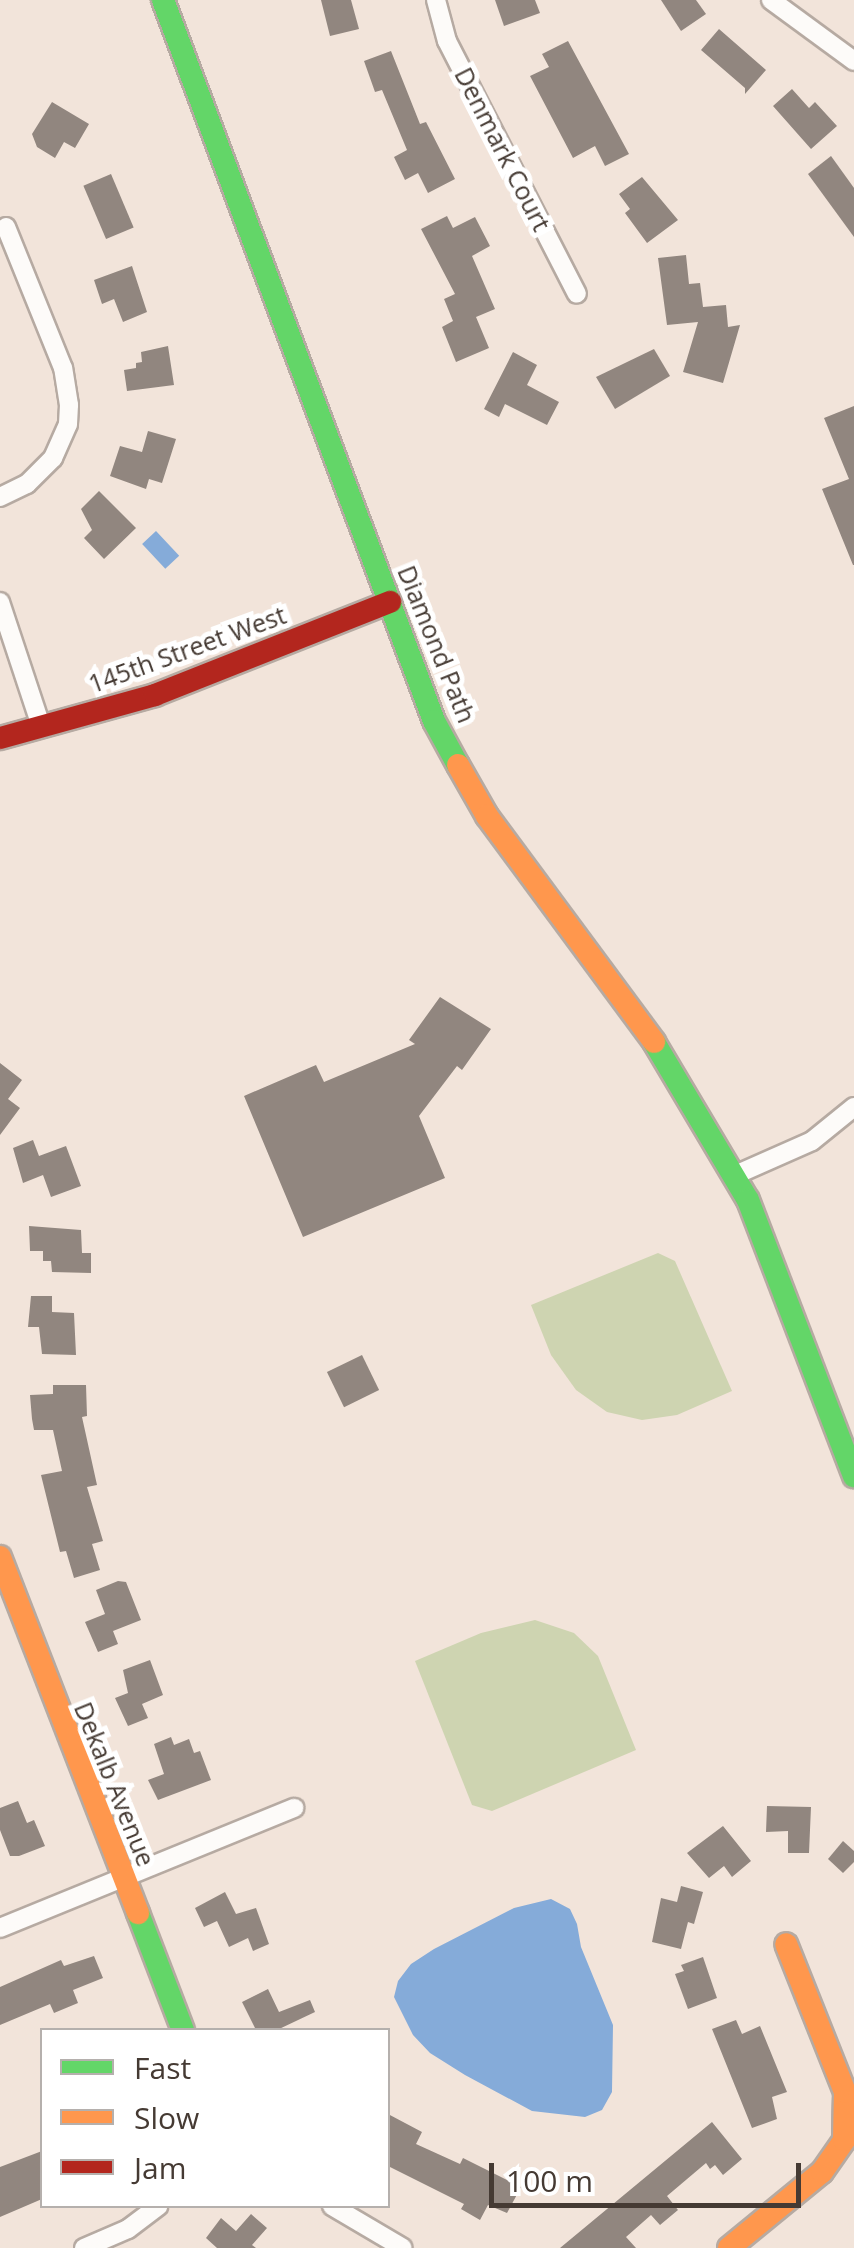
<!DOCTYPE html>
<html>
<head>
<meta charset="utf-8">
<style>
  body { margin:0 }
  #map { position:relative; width:854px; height:2248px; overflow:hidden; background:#f2e4da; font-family:"Open Sans",sans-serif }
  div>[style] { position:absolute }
  .green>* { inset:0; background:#ced4b1 }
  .water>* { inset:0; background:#85abd9; transform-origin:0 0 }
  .building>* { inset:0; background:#91867f; transform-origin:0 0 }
  .roads { filter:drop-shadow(2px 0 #b6aaa2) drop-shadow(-2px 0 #b6aaa2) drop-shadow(0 2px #b6aaa2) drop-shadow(0 -2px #b6aaa2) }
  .street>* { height:18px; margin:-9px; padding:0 9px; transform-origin:9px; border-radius:9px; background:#fdfbf9 }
  .fast>* { height:22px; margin:-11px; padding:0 11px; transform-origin:11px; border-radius:11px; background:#63d668 }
  .slow>* { height:22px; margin:-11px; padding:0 11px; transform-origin:11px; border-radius:11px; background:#ff974d }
  .jam>* { height:22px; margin:-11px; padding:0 11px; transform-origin:11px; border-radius:11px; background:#b3261e }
  span { translate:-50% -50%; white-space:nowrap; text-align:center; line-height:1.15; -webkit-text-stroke:10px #fff; paint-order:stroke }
  .street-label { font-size:25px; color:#453a33 }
  .legend { position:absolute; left:40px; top:2028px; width:350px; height:180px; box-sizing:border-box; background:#fff; border:2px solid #b5b0ad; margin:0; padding:12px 18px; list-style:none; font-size:30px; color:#453a33 }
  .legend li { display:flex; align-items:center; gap:20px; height:50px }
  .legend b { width:50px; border:2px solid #b5b0ad }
  .scale { position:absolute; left:489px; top:2163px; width:312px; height:45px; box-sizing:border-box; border:5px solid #453a33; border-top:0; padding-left:12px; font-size:30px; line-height:35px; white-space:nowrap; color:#453a33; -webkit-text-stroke:8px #fff; paint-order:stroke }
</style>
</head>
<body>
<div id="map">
  <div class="green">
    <div style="clip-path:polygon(658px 1253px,675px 1261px,732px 1391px,677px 1415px,642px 1420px,607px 1412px,576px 1390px,551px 1355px,531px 1305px)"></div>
    <div style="clip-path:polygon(535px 1620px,574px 1633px,598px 1656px,636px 1750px,492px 1811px,472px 1805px,415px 1661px,481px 1633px)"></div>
  </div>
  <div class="water">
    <div style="left:156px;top:531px;width:34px;height:19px;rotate:47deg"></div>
    <div style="clip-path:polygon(551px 1899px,570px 1909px,577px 1924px,581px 1947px,613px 2025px,612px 2092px,602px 2110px,585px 2117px,532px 2111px,465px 2075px,430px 2053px,413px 2035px,394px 1997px,398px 1981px,411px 1964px,434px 1949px,514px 1908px)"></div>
  </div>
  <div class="building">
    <div style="clip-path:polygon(321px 0,351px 0,359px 29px,330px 36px)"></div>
    <div style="clip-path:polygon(495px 0,535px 0,540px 13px,504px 26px)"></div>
    <div style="clip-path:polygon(661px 0,696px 0,706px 14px,681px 31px)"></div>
    <div style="clip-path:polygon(719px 29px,766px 70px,745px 94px,745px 88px,701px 50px)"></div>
    <div style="clip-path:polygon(568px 41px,629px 154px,605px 166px,595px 146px,573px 158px,530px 76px,549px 67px,542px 54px)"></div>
    <div style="clip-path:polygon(391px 51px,420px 124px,426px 122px,455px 179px,428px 193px,418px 173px,405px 180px,394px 157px,407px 150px,382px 90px,375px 92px,364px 61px)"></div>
    <div style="clip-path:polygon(792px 89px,809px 108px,815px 102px,837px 126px,811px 149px,773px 106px)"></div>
    <div style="clip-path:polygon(52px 102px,89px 124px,75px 148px,64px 142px,55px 158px,37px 147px,32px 134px)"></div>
    <div style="clip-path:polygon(831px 156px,854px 188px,854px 237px,808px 174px)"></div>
    <div style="left:111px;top:174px;width:58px;height:30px;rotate:67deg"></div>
    <div style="clip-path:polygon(642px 177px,678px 220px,647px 243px,625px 213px,630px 209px,619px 194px)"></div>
    <div style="clip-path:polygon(447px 216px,453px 228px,475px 217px,490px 246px,472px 256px,495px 309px,476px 317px,489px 348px,456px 362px,442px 327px,453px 321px,444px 299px,455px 294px,421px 229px)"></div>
    <div style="clip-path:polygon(686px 255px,689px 284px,700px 283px,703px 307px,726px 305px,728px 327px,740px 325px,723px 383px,683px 372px,698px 322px,667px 325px,658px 258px)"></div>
    <div style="clip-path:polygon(132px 266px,147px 312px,123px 322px,114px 299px,102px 304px,94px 280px)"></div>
    <div style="clip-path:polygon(168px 346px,174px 385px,127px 391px,124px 370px,136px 368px,136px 363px,142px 362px,141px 352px)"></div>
    <div style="clip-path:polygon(654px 349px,670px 376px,615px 409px,596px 377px)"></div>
    <div style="clip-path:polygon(513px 352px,537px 365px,527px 385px,559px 402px,547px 425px,505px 404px,499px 417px,484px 409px)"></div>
    <div style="clip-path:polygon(854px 406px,854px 565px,853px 565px,822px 489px,849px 479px,824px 418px)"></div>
    <div style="clip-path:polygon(148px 431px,176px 439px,162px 483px,149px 479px,146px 489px,110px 476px,120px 446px,142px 452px)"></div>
    <div style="clip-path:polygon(99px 491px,136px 528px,104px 559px,84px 538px,92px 530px,81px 509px)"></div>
    <div style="clip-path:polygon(440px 997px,491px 1029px,462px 1070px,457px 1066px,419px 1116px,445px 1178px,303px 1237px,244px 1096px,316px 1065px,324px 1082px,415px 1044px,409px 1040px)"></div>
    <div style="clip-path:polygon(0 1063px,22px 1080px,8px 1099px,20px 1108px,0 1135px)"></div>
    <div style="clip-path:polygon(33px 1140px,39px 1156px,66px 1146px,81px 1186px,51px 1197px,43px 1175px,23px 1183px,13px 1148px)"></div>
    <div style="clip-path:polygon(29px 1226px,81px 1230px,82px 1253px,91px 1253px,91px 1273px,52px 1272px,51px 1261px,43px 1261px,43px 1251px,30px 1251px)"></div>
    <div style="clip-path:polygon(31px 1296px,52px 1296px,52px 1312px,74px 1313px,76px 1355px,42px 1354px,39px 1327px,28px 1327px)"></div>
    <div style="left:362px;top:1355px;width:39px;height:39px;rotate:64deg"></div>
    <div style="clip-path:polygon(53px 1385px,86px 1385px,87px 1416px,82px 1417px,97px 1485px,87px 1487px,103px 1541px,92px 1544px,100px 1570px,74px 1578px,66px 1551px,60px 1552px,41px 1475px,62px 1471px,53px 1430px,34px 1430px,32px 1419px,30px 1395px,53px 1394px)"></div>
    <div style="clip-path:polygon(118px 1581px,126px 1582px,141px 1620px,113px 1631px,118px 1644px,98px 1652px,85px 1622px,105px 1614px,96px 1590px)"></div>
    <div style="clip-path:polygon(150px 1660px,163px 1695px,142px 1704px,148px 1718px,128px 1726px,115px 1698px,128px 1693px,123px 1670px)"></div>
    <div style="clip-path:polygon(171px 1737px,174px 1745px,189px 1739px,194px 1753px,200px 1751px,211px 1780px,158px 1800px,148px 1780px,164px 1774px,154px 1744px)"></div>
    <div style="clip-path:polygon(18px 1801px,27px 1823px,34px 1820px,45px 1846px,19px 1856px,10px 1856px,0 1830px,0 1808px)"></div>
    <div style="clip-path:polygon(767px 1806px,811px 1807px,809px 1853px,788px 1853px,788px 1831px,766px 1832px)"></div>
    <div style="clip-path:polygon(723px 1826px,751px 1861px,732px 1877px,724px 1866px,709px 1878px,687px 1853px)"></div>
    <div style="clip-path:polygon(843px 1841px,854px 1851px,854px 1862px,843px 1873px,828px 1859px)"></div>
    <div style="clip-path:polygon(681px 1886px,703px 1892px,694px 1924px,688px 1922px,681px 1949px,652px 1942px,661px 1898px,677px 1902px)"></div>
    <div style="clip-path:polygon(225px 1892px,236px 1914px,256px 1908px,269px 1944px,253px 1951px,248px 1938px,229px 1947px,217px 1921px,204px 1927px,195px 1908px)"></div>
    <div style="clip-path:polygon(94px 1956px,103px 1978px,73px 1990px,78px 2003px,54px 2013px,50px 2004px,0 2025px,0 1987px,61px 1960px,64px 1966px)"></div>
    <div style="clip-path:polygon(703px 1957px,717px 1998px,688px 2009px,675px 1974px,684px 1971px,681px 1965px)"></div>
    <div style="clip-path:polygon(268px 1989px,279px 2012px,310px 2000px,315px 2012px,277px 2030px,256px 2030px,242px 2002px)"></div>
    <div style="clip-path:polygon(736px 2020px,742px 2034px,760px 2026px,787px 2092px,772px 2097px,777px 2119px,752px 2128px,712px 2029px)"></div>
    <div style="clip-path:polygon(388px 2114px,422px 2132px,416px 2144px,460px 2164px,463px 2158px,521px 2187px,507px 2213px,488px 2205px,480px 2220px,461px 2209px,464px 2204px,388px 2166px)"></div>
    <div style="clip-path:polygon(712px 2122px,742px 2159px,723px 2175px,715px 2165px,710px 2169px,706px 2163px,667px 2196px,678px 2210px,660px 2225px,651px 2215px,626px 2237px,636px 2248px,560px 2248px)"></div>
    <div style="clip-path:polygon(42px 2151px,42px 2199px,0 2217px,0 2167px)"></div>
    <div style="clip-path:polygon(251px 2214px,267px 2228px,252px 2245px,256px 2248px,217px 2248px,206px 2238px,221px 2218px,236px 2231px)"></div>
  </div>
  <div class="roads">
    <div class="street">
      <div style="left:436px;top:0;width:42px;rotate:75deg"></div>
      <div style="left:447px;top:41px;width:284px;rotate:62.8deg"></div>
      <div style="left:771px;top:0;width:103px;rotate:36.3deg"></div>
      <div style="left:0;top:497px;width:30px;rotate:-26deg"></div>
      <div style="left:27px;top:484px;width:37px;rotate:-45deg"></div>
      <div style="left:53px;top:458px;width:37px;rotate:-66deg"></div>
      <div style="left:68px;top:424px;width:19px;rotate:-87deg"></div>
      <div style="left:69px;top:405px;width:37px;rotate:-99deg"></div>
      <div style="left:63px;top:368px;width:152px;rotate:-112deg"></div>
      <div style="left:0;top:602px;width:131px;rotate:71.7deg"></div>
      <div style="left:733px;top:1176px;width:86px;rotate:-23.9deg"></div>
      <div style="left:812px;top:1141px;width:54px;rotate:-39deg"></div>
      <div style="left:0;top:1928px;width:318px;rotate:-22.2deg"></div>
      <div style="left:332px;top:2206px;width:82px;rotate:30.6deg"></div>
      <div style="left:84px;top:2248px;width:48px;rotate:-23.4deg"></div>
      <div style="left:128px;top:2229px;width:38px;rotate:-37deg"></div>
    </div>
    <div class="fast">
      <div style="left:163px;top:0;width:770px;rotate:69.4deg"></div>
      <div style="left:434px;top:721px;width:50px;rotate:61.4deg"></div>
      <div style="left:654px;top:1042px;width:184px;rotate:59.3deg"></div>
      <div style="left:748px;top:1200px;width:296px;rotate:69deg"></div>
      <div style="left:138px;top:1913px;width:125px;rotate:69deg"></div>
    </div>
    <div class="slow">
      <div style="left:458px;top:765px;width:59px;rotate:60.4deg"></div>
      <div style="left:487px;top:816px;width:281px;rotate:53.5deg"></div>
      <div style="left:0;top:1557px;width:382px;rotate:68.8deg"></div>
      <div style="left:729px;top:2248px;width:120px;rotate:-39.3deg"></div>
      <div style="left:822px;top:2172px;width:39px;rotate:-55deg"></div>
      <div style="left:844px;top:2140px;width:48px;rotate:-88.8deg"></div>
      <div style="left:845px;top:2092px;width:159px;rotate:-111.7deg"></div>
    </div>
    <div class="jam">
      <div style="left:0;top:738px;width:161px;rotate:-15.5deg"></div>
      <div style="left:155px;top:695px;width:253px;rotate:-21.6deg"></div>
    </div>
  </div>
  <div class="street-label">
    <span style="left:503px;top:149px;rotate:63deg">Denmark Court</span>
    <span style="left:437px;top:644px;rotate:68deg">Diamond Path</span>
    <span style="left:187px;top:649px;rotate:-20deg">145th Street West</span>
    <span style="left:115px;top:1784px;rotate:68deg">Dekalb Avenue</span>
  </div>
  <ul class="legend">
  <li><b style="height:12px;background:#63d668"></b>Fast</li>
  <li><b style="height:12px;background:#ff974d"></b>Slow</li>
  <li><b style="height:12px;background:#b3261e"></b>Jam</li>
  </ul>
  <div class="scale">100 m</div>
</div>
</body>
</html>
